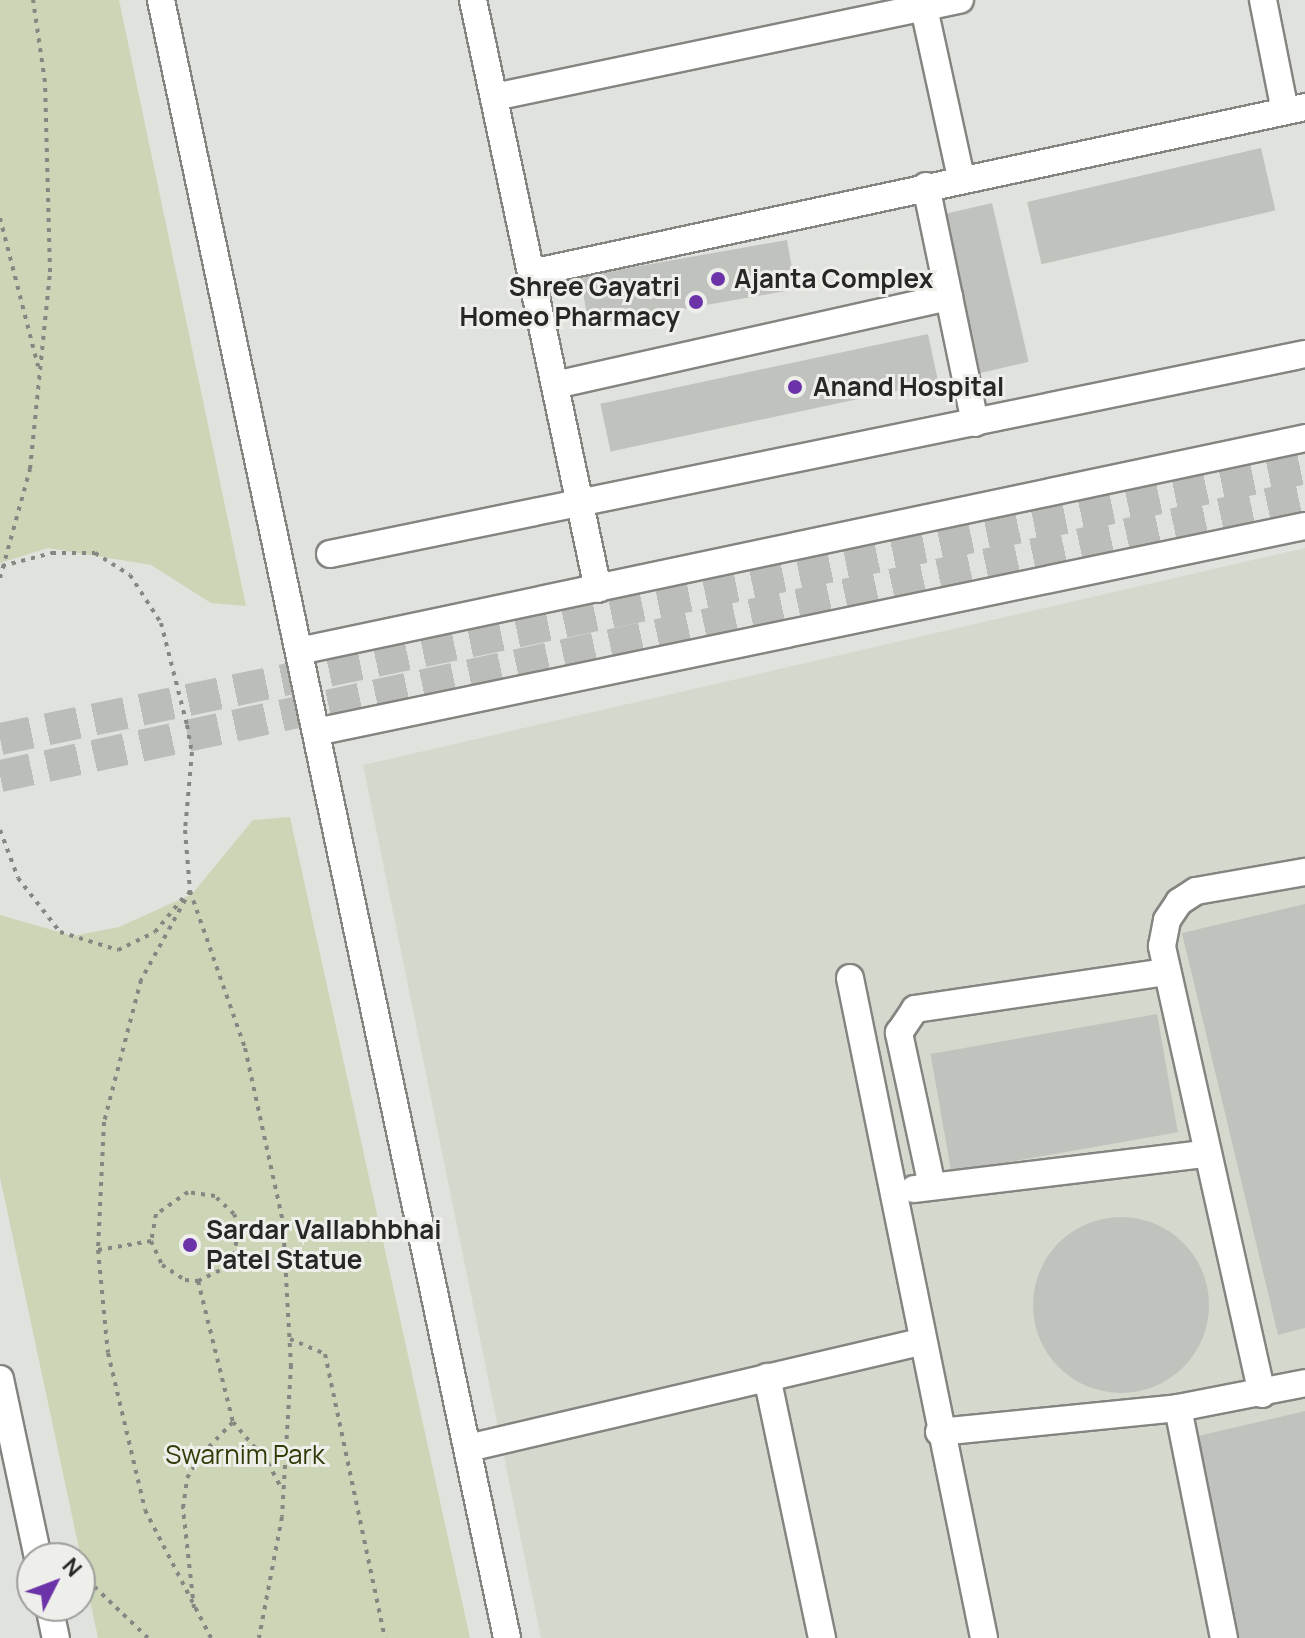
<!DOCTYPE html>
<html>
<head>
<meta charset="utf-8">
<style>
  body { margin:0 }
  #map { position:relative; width:1305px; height:1638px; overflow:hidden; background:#e0e2dd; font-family:Manrope,sans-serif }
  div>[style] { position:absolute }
  .built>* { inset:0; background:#d5d9cd }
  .green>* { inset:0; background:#ccd6b6 }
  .building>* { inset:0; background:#c0c2bd; transform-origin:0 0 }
  .round { border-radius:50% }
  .major-tunnel>* { height:32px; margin-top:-16px; transform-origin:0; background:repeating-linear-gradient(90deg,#bbbdb8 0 32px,transparent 0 48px) }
  .path>* { height:4px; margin-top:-2px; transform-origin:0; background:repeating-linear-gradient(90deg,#858783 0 4px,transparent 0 10px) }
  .roads { filter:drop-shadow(2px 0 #848581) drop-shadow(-2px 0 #848581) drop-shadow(0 2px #848581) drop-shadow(0 -2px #848581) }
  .minor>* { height:26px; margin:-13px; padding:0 13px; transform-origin:13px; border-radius:13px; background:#fff }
  .dots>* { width:22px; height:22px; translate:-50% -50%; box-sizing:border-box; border:4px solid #eeefea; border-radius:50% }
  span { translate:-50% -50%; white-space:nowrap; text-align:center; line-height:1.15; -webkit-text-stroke:6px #eeefea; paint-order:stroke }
  .poi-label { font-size:26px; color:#272826; font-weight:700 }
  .left { translate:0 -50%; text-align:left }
  .right { translate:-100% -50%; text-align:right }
  .park-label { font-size:26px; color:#303c07 }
  .north { position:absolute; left:16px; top:1542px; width:80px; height:80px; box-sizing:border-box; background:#eeefea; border:2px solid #9e9f9c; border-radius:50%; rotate:48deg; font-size:22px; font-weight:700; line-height:32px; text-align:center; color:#272826 }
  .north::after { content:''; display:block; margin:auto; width:28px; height:36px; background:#6c33a9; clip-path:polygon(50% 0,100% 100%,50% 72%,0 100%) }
</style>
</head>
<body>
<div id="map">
  <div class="built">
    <div style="clip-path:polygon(1305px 548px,1305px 1638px,541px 1638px,363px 765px)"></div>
  </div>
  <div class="green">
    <div style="clip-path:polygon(0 0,119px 0,246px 606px,211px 603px,151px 565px,48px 548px,0 563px)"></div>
    <div style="clip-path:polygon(290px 817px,470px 1638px,98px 1638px,0 1177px,0 915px,73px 936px,119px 927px,192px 894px,253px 820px)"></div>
  </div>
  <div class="building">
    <div style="left:1261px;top:148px;width:64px;height:240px;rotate:77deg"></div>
    <div style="left:992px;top:203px;width:163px;height:53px;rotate:77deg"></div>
    <div style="left:787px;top:240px;width:50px;height:210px;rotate:80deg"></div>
    <div style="left:928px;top:334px;width:49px;height:335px;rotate:78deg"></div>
    <div style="clip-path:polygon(1305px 904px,1305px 1328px,1278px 1335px,1182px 933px)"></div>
    <div style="left:1157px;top:1014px;width:120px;height:230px;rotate:80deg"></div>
    <div class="round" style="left:1033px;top:1217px;width:176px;height:176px"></div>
    <div style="clip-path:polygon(1305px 1411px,1305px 1638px,1236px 1638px,1189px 1438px)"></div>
  </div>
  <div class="major-tunnel">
    <div style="left:0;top:739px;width:1333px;rotate:-11.73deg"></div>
    <div style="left:0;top:776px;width:1335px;rotate:-12.11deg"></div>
  </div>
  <div class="path">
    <div style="left:0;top:218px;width:153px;rotate:75.6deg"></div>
    <div style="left:2px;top:566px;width:52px;rotate:-14.6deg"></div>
    <div style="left:52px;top:553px;width:43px"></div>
    <div style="left:95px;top:553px;width:41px;rotate:32.2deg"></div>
    <div style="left:130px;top:575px;width:57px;rotate:57.1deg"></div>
    <div style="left:161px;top:623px;width:105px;rotate:75.7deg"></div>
    <div style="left:187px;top:725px;width:27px;rotate:80deg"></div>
    <div style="left:192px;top:752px;width:78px;rotate:95.1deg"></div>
    <div style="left:185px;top:830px;width:61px;rotate:85.3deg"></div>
    <div style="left:190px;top:891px;width:166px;rotate:70.7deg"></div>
    <div style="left:245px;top:1048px;width:179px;rotate:77.7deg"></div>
    <div style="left:283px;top:1223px;width:142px;rotate:86.8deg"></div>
    <div style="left:291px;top:1365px;width:152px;rotate:93.4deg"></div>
    <div style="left:282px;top:1517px;width:123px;rotate:100.8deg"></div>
    <div style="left:0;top:578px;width:113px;rotate:-74.6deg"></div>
    <div style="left:30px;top:469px;width:198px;rotate:-84.2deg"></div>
    <div style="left:50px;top:272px;width:190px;rotate:-91.5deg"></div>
    <div style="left:45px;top:82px;width:83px;rotate:-98.3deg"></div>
    <div style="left:0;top:830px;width:51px;rotate:69.4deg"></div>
    <div style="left:18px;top:878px;width:68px;rotate:52.1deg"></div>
    <div style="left:60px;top:932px;width:61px;rotate:17.2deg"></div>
    <div style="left:118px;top:950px;width:41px;rotate:-25.9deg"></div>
    <div style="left:155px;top:932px;width:44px;rotate:-50.5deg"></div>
    <div style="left:190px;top:891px;width:102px;rotate:118.8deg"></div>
    <div style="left:141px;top:980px;width:147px;rotate:104.6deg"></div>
    <div style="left:104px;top:1122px;width:128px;rotate:92.7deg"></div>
    <div style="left:98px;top:1250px;width:103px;rotate:84.5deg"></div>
    <div style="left:108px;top:1353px;width:161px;rotate:76.7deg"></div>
    <div style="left:145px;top:1510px;width:144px;rotate:62.7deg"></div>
    <div style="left:240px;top:1226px;width:43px;rotate:-4deg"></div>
    <div style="left:98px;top:1250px;width:54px;rotate:-9.6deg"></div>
    <div style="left:198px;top:1281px;width:37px;rotate:-26deg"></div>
    <div style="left:231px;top:1265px;width:40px;rotate:-77deg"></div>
    <div style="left:240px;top:1226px;width:13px;rotate:-117deg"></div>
    <div style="left:234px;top:1214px;width:26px;rotate:-137deg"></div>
    <div style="left:215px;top:1196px;width:27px;rotate:-172deg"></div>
    <div style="left:188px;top:1192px;width:39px;rotate:145deg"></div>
    <div style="left:156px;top:1214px;width:27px;rotate:100deg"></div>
    <div style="left:151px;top:1241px;width:26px;rotate:65deg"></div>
    <div style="left:162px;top:1265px;width:27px;rotate:33deg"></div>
    <div style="left:185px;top:1280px;width:13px;rotate:4deg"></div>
    <div style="left:198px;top:1281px;width:145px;rotate:76.1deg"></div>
    <div style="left:290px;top:1339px;width:38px;rotate:23deg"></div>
    <div style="left:325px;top:1354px;width:290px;rotate:78.1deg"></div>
    <div style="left:80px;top:1573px;width:94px;rotate:43.7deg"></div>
    <div style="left:194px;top:1608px;width:101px;rotate:-96.3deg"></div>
    <div style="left:183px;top:1508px;width:30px;rotate:-82deg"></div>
    <div style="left:187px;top:1478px;width:28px;rotate:-58deg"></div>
    <div style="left:202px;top:1454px;width:45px;rotate:-45.9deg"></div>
    <div style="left:233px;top:1422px;width:54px;rotate:49.5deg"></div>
    <div style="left:268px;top:1463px;width:30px;rotate:62deg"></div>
  </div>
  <div class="roads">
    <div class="minor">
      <div style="left:161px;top:0;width:1674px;rotate:78.07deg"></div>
      <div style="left:473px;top:0;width:602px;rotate:78.02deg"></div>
      <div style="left:1263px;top:0;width:113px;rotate:78.8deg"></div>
      <div style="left:924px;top:8px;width:174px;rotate:77.7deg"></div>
      <div style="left:494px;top:97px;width:476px;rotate:-11.8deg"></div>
      <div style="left:926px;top:186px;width:242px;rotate:78.3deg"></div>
      <div style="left:531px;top:273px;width:792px;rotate:-12.1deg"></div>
      <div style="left:555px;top:385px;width:404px;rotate:-12.6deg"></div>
      <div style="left:330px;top:554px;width:995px;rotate:-11.59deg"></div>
      <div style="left:299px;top:651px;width:1028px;rotate:-11.95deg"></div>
      <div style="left:316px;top:732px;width:1010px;rotate:-11.77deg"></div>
      <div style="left:850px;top:978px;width:673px;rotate:78.52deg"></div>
      <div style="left:932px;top:1186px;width:157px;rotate:-102.2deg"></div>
      <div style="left:899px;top:1033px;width:29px;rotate:-56deg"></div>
      <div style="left:915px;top:1009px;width:255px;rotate:-8.4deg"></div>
      <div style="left:914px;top:1189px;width:293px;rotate:-6.9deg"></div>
      <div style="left:767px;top:1377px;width:267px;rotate:78.1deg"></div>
      <div style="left:0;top:1379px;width:183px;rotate:78deg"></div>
      <div style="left:1262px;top:1394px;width:459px;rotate:-102.6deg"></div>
      <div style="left:1162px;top:946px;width:26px;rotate:-79deg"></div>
      <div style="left:1167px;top:920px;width:22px;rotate:-56deg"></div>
      <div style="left:1179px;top:902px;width:20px;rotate:-33deg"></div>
      <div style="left:1196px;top:891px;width:111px;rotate:-9.9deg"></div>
      <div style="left:1178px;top:1408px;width:235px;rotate:78.7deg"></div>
      <div style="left:939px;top:1432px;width:240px;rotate:-5.7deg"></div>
      <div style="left:1178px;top:1408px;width:129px;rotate:-11.1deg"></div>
      <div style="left:468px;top:1448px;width:465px;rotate:-13.2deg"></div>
      <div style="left:49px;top:1606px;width:33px;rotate:78deg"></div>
    </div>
  </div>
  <div class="dots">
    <div style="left:718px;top:279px;background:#6c33a9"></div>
    <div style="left:696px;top:302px;background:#6c33a9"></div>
    <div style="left:795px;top:387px;background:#6c33a9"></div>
    <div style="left:190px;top:1245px;background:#6c33a9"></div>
  </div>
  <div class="poi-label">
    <span class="left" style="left:734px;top:279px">Ajanta Complex</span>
    <span class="right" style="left:680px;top:302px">Shree Gayatri<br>Homeo Pharmacy</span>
    <span class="left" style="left:813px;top:387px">Anand Hospital</span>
    <span class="left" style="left:206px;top:1245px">Sardar Vallabhbhai<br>Patel Statue</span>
  </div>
  <div class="park-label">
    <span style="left:245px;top:1455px">Swarnim Park</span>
  </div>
  <div class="north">N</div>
</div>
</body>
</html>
